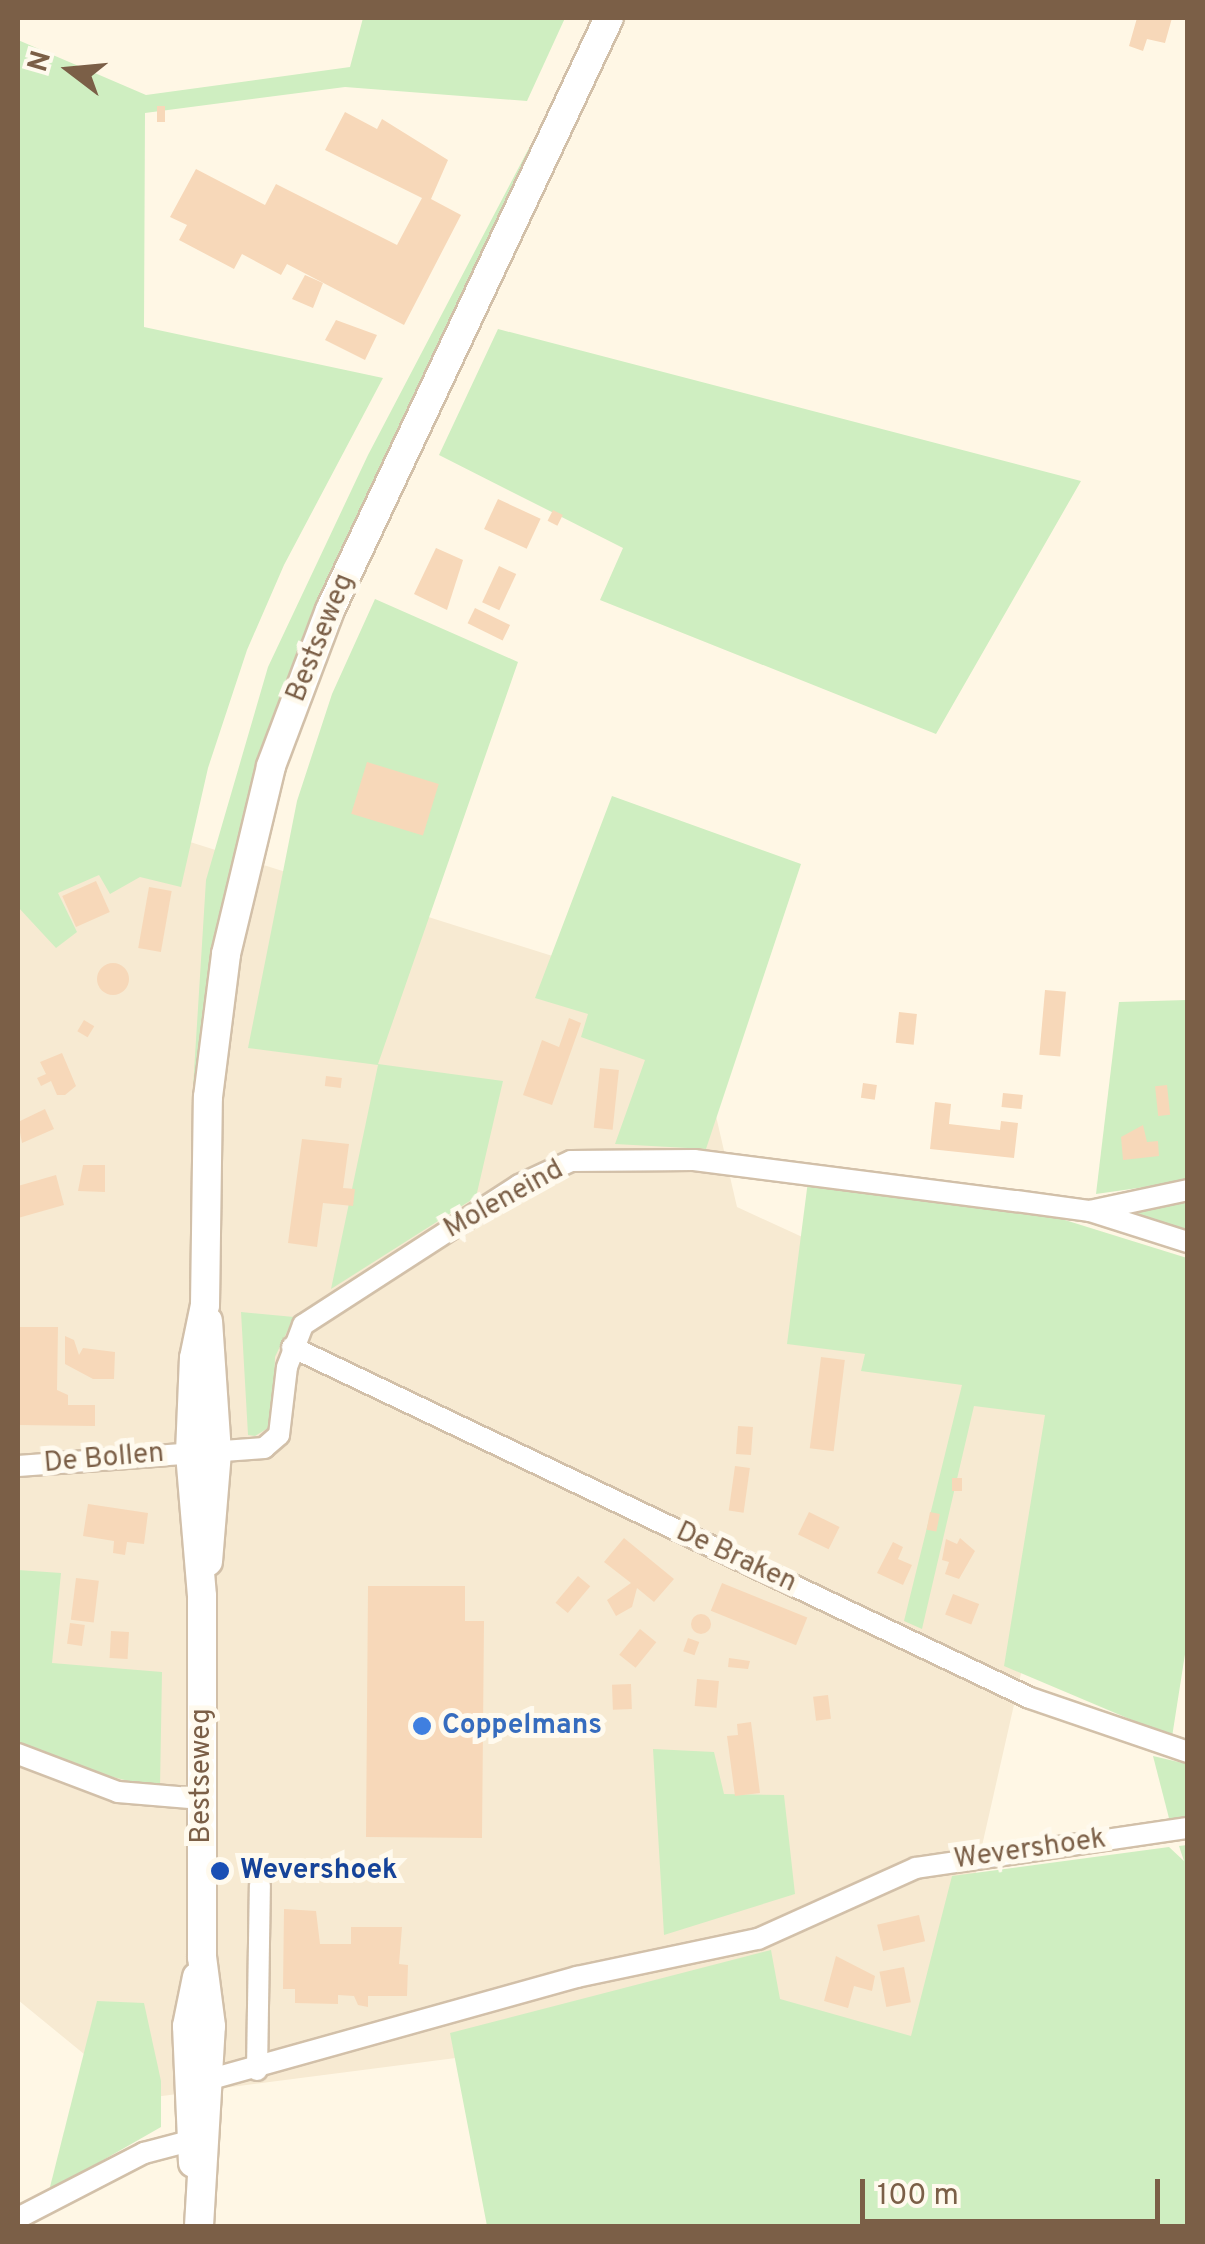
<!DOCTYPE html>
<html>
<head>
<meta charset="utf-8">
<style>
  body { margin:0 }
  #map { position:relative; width:1205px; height:2244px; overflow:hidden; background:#fff7e5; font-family:Overpass,sans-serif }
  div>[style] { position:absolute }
  .residential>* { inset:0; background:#f7ead2 }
  .green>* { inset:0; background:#cfeec1 }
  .building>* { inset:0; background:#f7d8b9; transform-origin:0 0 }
  .round { border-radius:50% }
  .roads { filter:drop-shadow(2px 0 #d2c0a9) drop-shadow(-2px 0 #d2c0a9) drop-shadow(0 2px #d2c0a9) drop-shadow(0 -2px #d2c0a9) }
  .minor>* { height:20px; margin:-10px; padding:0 10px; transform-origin:10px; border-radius:10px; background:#fff }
  .secondary>* { height:28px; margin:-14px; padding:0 14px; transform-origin:14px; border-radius:14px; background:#fff }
  .dots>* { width:28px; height:28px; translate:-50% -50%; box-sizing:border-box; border:5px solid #fffaee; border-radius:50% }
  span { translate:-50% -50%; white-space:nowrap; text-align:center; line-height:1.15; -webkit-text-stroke:10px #fffaee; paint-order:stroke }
  .street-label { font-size:28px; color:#7b5f47 }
  .shop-label { font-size:28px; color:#366cbe; font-weight:700 }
  .left { translate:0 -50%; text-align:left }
  .transit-label { font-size:28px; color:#164399; font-weight:700 }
  .frame { position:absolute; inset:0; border:20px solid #7b5f47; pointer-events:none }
  .north { position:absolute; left:20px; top:20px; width:100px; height:100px; -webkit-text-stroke:8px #fffaee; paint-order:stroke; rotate:286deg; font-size:28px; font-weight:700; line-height:40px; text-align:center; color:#7b5f47 }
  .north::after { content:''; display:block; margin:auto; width:35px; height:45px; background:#7b5f47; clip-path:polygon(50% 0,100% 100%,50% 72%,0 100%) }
  .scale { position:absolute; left:860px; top:2179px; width:300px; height:45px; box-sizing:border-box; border:5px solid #7b5f47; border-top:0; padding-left:12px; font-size:30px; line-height:35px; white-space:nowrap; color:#7b5f47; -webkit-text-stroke:8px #fffaee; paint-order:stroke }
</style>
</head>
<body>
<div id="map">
  <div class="residential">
    <div style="clip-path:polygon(25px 790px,689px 999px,737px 1207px,1090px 1369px,924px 2102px,710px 2025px,139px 2099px,18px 2000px,18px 811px)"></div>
  </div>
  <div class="green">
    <div style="clip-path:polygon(363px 18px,565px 18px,527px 101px,345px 87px,145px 113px,144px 327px,383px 378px,284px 565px,247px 650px,208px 768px,181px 887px,140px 877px,110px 894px,99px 875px,58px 893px,77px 932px,56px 948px,18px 907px,18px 40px,146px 95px,350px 67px)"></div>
    <div style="clip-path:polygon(530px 146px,528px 171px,321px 604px,202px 1089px,193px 1088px,206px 880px,268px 667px,368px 455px)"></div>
    <div style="clip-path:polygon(498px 329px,1081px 481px,936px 734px,600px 600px,623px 548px,439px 455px)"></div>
    <div style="clip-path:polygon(375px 599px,518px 662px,378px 1064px,503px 1081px,476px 1197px,331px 1289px,378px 1065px,248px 1048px,297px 801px,332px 694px)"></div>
    <div style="clip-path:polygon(612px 796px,801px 864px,706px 1149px,615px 1144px,645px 1060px,581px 1037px,588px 1014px,535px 998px)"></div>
    <div style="clip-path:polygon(1187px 1000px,1187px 1181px,1096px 1194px,1119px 1002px)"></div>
    <div style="clip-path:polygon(808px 1181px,1052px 1216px,1187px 1258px,1188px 1635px,1172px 1737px,1004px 1666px,1045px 1415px,974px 1406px,922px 1629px,904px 1621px,962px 1385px,861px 1371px,865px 1354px,787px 1344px)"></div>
    <div style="clip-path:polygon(1187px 1199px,1187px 1233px,1125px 1211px)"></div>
    <div style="clip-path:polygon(241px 1312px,294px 1317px,275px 1357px,273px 1425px,255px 1436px,248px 1435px)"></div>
    <div style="clip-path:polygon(18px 1570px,61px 1573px,52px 1663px,162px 1672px,160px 1789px,78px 1768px,18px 1743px)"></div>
    <div style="clip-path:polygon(653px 1749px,714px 1752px,724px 1794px,784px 1795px,795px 1894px,664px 1935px)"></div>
    <div style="clip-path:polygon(1153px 1756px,1187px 1764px,1187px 1820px,1170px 1822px)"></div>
    <div style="clip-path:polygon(1187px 1845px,1187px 2226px,487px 2226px,450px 2033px,771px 1950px,780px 1999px,911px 2036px,952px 1876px,1169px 1847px,1184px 1861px,1179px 1846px)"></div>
    <div style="clip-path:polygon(97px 2001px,144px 2003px,161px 2081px,161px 2127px,49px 2191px)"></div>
  </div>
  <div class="building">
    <div style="clip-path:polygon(1137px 18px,1172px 18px,1165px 43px,1147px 39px,1143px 51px,1129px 46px)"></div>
    <div style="left:157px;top:106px;width:8px;height:16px"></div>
    <div style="clip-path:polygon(345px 112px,377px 129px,382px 119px,448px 160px,431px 199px,461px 215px,404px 325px,287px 264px,281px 275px,242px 254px,234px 269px,179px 240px,187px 225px,170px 217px,196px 169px,265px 205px,276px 184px,397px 245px,422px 198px,325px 150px)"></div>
    <div style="clip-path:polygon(305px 275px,323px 283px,313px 308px,292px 299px)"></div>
    <div style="clip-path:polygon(336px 320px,377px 335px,365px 360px,325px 340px)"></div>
    <div style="left:498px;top:499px;width:47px;height:33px;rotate:25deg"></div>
    <div style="left:553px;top:510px;width:11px;height:12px;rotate:27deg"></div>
    <div style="clip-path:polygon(436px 548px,463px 560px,447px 610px,414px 594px)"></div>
    <div style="left:499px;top:566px;width:19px;height:40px;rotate:25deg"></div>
    <div style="left:475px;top:608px;width:39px;height:17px;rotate:26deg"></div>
    <div style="left:367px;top:762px;width:75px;height:54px;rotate:17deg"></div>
    <div style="left:96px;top:881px;width:34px;height:37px;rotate:66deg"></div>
    <div style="left:149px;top:887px;width:23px;height:62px;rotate:10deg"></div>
    <div class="round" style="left:97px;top:963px;width:32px;height:32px"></div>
    <div style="left:1045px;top:990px;width:21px;height:65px;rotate:5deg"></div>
    <div style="left:899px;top:1012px;width:18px;height:31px;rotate:6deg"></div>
    <div style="clip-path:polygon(569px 1018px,581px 1023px,552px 1105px,523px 1095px,542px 1040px,559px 1047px)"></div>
    <div style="left:84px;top:1020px;width:12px;height:13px;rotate:31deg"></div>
    <div style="clip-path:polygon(62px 1053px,76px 1086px,65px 1095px,57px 1095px,51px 1081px,41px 1086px,37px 1078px,46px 1074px,40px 1062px)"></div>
    <div style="left:600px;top:1068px;width:19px;height:60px;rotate:6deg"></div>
    <div style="left:326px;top:1076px;width:16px;height:10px;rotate:7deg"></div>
    <div style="left:863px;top:1083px;width:14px;height:15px;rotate:8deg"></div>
    <div style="left:1167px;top:1085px;width:30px;height:12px;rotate:84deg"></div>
    <div style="left:1003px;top:1093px;width:20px;height:14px;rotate:6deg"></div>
    <div style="clip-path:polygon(935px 1102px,951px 1104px,949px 1124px,1000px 1130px,1001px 1121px,1018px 1123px,1014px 1158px,930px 1149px)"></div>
    <div style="clip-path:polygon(45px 1109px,54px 1129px,22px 1143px,18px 1122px)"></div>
    <div style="clip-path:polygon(1143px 1125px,1147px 1142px,1158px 1141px,1159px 1156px,1123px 1160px,1121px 1137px)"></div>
    <div style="clip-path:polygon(302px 1139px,349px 1144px,343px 1188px,355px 1189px,353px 1206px,323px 1203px,317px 1247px,288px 1243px)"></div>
    <div style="clip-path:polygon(83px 1165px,105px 1165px,105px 1192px,78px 1191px)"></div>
    <div style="clip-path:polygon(56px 1175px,64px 1205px,18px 1218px,18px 1186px)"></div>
    <div style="clip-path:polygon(18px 1327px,58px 1327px,57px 1390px,68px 1395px,68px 1405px,95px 1405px,95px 1426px,18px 1425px)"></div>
    <div style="clip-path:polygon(65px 1336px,74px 1340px,79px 1355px,83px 1348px,115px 1352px,114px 1379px,93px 1379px,65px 1364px)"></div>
    <div style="left:821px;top:1357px;width:24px;height:92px;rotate:7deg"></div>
    <div style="left:738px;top:1426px;width:15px;height:28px;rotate:4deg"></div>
    <div style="left:735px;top:1466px;width:15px;height:45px;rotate:8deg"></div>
    <div style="left:952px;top:1478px;width:10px;height:13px"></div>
    <div style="clip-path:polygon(88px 1504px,148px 1513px,144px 1544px,127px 1542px,125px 1555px,113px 1553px,114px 1541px,83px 1536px)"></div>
    <div style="left:809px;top:1512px;width:34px;height:25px;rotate:26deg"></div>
    <div style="left:930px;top:1512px;width:10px;height:18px;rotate:11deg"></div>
    <div style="clip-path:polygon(624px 1538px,674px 1579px,654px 1602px,637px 1588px,632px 1607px,616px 1616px,607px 1600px,631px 1583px,604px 1562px)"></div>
    <div style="clip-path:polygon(960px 1538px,975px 1551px,959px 1579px,945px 1574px,949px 1562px,942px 1560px,946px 1539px,957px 1544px)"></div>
    <div style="clip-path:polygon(893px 1542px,903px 1547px,898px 1559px,912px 1565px,903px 1585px,877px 1573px)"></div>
    <div style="left:578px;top:1576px;width:16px;height:35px;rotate:40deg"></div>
    <div style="left:76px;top:1578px;width:23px;height:42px;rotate:7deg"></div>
    <div style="left:722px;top:1583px;width:92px;height:30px;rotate:22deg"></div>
    <div style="clip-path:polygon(368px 1586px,465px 1586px,465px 1621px,484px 1621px,482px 1838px,366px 1837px)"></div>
    <div style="left:953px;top:1594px;width:28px;height:22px;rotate:21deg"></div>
    <div class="round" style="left:691px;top:1614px;width:20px;height:20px"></div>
    <div style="left:70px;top:1623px;width:15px;height:21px;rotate:8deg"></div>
    <div style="left:640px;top:1629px;width:21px;height:33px;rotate:39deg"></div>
    <div style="left:111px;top:1631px;width:18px;height:27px;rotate:3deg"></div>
    <div style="left:688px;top:1638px;width:12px;height:14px;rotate:20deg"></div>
    <div style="clip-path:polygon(729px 1658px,750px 1661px,748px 1669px,728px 1667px)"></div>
    <div style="left:697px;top:1679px;width:22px;height:27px;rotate:5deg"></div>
    <div style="left:631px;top:1684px;width:25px;height:19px;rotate:88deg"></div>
    <div style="left:828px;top:1695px;width:24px;height:15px;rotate:83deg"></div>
    <div style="clip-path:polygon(751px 1722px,760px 1793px,735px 1796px,727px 1736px,738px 1735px,737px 1724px)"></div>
    <div style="clip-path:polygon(284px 1909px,316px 1911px,320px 1944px,351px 1944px,351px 1927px,402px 1927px,399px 1964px,408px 1965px,407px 1996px,368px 1996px,368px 2007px,358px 2005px,354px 1996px,338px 1995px,338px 2004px,295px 2003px,295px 1989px,283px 1989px)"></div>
    <div style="left:919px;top:1915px;width:27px;height:43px;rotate:77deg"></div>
    <div style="clip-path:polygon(836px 1956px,875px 1976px,872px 1991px,854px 1986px,848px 2008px,824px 2001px)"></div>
    <div style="left:904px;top:1967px;width:36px;height:25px;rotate:79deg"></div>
  </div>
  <div class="roads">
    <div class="minor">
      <div style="left:1090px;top:1211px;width:100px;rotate:-12.1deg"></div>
      <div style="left:292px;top:1347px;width:817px;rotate:25.44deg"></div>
      <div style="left:1030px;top:1698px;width:167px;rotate:18.9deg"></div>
      <div style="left:18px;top:1466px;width:247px;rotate:-4.2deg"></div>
      <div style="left:264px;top:1448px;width:20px;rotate:-41deg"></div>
      <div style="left:279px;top:1435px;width:68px;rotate:-83.3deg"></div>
      <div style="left:287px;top:1367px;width:45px;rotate:-69.1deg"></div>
      <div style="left:303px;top:1325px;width:257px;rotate:-32.9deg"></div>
      <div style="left:519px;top:1185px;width:57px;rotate:-24.8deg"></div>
      <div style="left:571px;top:1161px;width:123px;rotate:-0.5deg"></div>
      <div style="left:694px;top:1160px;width:325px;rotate:7.3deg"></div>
      <div style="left:1016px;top:1201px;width:75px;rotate:7.7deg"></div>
      <div style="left:1090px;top:1211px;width:103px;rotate:17.6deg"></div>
      <div style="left:18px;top:1754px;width:107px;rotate:20.8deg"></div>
      <div style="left:118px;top:1792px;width:84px;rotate:4.8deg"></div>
      <div style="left:257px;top:2070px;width:185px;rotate:-89.1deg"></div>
      <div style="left:197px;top:2083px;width:395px;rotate:-15.6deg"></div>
      <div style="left:577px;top:1977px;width:185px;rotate:-11.9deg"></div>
      <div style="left:758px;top:1939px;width:173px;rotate:-24.2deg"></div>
      <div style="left:916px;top:1868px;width:275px;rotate:-8.4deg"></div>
      <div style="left:18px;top:2218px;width:142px;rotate:-27.3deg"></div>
      <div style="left:144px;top:2153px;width:59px;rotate:-14.7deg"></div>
    </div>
    <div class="secondary">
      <div style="left:208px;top:1321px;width:131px;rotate:86.1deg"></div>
      <div style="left:217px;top:1452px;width:110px;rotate:94.7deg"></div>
      <div style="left:193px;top:2163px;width:137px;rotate:-92.5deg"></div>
      <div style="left:187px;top:2026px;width:50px;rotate:-78.5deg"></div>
      <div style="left:199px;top:2226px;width:200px;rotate:-86.6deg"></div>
      <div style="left:211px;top:2026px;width:70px;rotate:-97.4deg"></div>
      <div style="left:202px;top:1957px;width:361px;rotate:-90deg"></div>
      <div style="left:202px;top:1596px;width:144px;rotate:-94.8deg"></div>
      <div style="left:190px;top:1453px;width:95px;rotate:-87.6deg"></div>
      <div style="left:194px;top:1358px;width:54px;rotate:-78.3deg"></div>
      <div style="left:205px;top:1305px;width:208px;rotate:-89.2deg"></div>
      <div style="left:208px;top:1097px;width:144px;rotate:-82.8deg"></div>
      <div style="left:226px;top:954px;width:193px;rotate:-76.5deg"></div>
      <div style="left:271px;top:766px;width:167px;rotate:-69.3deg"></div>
      <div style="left:330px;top:610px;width:654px;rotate:-64.77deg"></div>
    </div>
  </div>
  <div class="dots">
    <div style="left:422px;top:1726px;background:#3f7fe0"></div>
    <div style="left:220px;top:1871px;background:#1a4fb4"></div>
  </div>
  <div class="street-label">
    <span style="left:321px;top:638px;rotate:-68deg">Bestseweg</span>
    <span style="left:504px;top:1200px;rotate:-29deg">Moleneind</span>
    <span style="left:104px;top:1459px;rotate:-5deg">De Bollen</span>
    <span style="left:736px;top:1558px;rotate:25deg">De Braken</span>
    <span style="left:202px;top:1776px;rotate:-90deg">Bestseweg</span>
    <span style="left:1030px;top:1850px;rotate:-8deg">Wevershoek</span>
  </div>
  <div class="shop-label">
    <span class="left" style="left:442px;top:1726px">Coppelmans</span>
  </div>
  <div class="transit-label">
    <span class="left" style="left:240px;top:1871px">Wevershoek</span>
  </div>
  <div class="frame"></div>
  <div class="north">N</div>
  <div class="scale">100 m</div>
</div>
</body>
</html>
